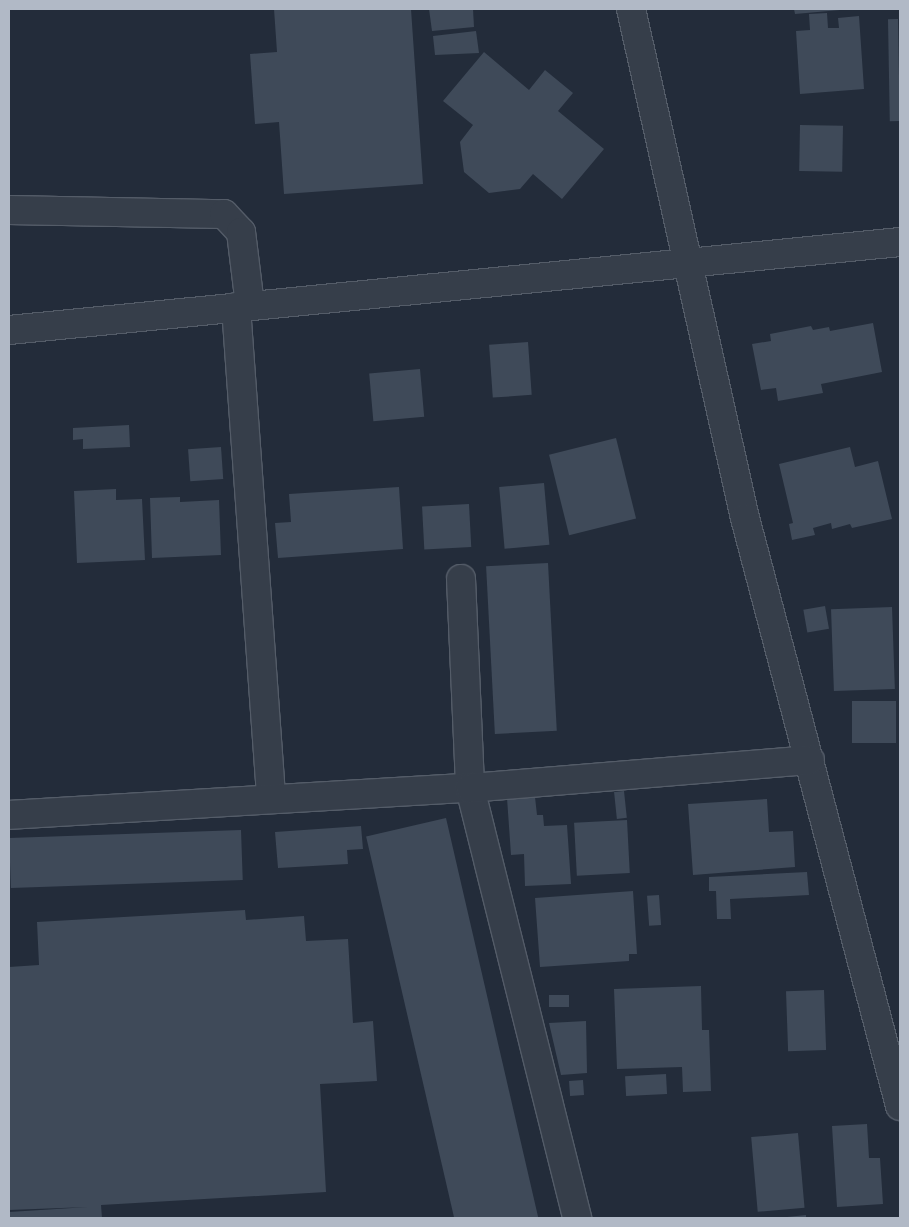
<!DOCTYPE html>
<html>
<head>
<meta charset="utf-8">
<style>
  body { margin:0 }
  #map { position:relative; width:909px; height:1227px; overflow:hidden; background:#232c3a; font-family:Arial,sans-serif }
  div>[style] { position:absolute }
  .building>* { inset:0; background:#3f4a59; transform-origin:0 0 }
  .roads { filter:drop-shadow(1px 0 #545c68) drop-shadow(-1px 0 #545c68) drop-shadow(0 1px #545c68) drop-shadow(0 -1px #545c68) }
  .minor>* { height:28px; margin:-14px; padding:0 14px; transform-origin:14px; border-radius:14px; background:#363e4a }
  span { translate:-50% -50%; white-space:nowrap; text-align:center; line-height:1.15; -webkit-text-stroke:4px #1c232f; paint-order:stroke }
  .frame { position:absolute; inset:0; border:10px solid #b1b9c6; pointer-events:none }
</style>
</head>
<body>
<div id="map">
  <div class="building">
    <div style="clip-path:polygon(274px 9px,411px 9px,423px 184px,284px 194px,279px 122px,255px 124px,250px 54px,277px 52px)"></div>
    <div style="clip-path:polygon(429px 9px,473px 9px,474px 27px,432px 31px)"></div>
    <div style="clip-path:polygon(794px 9px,840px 9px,840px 10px,795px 14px)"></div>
    <div style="clip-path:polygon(827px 13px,828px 28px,839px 28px,838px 18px,859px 16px,864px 89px,800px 94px,796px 31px,810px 30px,809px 14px)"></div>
    <div style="left:898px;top:19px;width:102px;height:10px;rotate:89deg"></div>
    <div style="clip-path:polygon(476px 31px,479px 53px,435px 55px,433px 36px)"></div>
    <div style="clip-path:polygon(484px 52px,529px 90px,545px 70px,573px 93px,558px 111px,604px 149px,562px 199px,533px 174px,520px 189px,489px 193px,464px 172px,460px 142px,473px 125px,443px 101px)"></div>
    <div style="left:800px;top:125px;width:43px;height:46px;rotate:1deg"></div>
    <div style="clip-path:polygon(873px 323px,882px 372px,821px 384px,823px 393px,778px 401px,776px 388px,761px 390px,752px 344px,771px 341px,770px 334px,811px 326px,813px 330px,829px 327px,830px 331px)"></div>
    <div style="left:528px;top:342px;width:53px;height:39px;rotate:86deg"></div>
    <div style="left:420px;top:369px;width:48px;height:51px;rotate:85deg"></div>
    <div style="clip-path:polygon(129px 425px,130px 447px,83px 449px,83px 439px,73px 440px,73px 428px)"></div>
    <div style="left:616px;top:438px;width:83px;height:69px;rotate:76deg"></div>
    <div style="left:221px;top:447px;width:32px;height:33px;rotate:86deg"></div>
    <div style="clip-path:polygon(850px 447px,855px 467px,878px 461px,892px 519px,852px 528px,850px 524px,832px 529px,831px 523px,813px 528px,815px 535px,792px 540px,789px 524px,793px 523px,779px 464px)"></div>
    <div style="left:544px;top:483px;width:62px;height:45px;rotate:85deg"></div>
    <div style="clip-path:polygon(399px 487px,403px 549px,278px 558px,275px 523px,291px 522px,289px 494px)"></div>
    <div style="clip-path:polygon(116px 489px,116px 500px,142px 499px,145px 560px,77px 563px,74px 491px)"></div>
    <div style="clip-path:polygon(180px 497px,180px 502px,219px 500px,221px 555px,152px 558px,150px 498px)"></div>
    <div style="left:469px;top:504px;width:43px;height:47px;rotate:87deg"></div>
    <div style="left:548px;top:563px;width:168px;height:62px;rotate:87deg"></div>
    <div style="left:825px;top:606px;width:23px;height:22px;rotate:80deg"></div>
    <div style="left:892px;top:607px;width:82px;height:61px;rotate:88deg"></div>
    <div style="left:896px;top:701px;width:42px;height:44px;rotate:90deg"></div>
    <div style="left:624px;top:791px;width:27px;height:10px;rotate:84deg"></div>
    <div style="clip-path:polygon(535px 797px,537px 815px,543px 815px,544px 826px,567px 825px,571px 884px,525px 886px,524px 854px,511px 855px,507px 798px)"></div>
    <div style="clip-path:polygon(767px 799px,769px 832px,793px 831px,795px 867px,693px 875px,688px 804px)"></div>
    <div style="left:446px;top:818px;width:411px;height:82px;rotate:77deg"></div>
    <div style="left:627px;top:820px;width:53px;height:53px;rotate:87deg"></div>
    <div style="clip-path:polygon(361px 826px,363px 849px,347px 850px,348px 864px,278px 868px,275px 832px)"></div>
    <div style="left:241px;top:830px;width:50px;height:232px;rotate:88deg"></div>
    <div style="clip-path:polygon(807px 872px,809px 895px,730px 899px,731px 919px,717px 919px,716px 891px,709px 891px,709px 877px)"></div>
    <div style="clip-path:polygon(633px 891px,637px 954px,629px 954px,629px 961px,540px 967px,535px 898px)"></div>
    <div style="left:659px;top:895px;width:30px;height:12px;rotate:86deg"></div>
    <div style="clip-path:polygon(245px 910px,246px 920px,304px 916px,306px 941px,348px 939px,353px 1023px,373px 1021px,377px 1081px,320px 1084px,326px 1192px,101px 1205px,102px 1218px,9px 1218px,9px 1212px,88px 1207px,9px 1210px,9px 967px,39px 965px,37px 922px)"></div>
    <div style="clip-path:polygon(701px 986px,702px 1030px,709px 1030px,711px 1091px,683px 1092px,682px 1067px,617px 1069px,614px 989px)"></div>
    <div style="left:824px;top:990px;width:60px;height:38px;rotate:88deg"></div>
    <div style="left:569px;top:995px;width:12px;height:20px;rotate:90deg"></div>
    <div style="clip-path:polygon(586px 1021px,587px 1073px,561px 1075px,549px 1023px)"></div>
    <div style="left:666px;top:1074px;width:20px;height:41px;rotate:87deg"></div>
    <div style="left:583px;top:1080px;width:15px;height:14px;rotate:86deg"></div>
    <div style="clip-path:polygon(867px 1124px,869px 1158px,880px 1158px,883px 1204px,837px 1207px,832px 1126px)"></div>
    <div style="left:798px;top:1133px;width:75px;height:47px;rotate:85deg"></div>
    <div style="clip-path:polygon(806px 1215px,806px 1218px,787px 1218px,787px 1217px)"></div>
  </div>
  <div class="roads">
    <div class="minor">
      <div style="left:631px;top:9px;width:522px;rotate:77.38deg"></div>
      <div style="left:745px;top:518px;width:608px;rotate:75.23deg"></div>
      <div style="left:9px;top:210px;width:215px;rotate:1.1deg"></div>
      <div style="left:224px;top:214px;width:25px;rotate:47deg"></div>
      <div style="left:241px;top:232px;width:74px;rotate:83deg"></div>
      <div style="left:236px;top:307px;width:493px;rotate:85.9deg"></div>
      <div style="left:9px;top:330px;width:895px;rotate:-5.64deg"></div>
      <div style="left:461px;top:579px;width:209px;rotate:87.5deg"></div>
      <div style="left:470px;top:788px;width:443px;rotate:76deg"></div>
      <div style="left:9px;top:815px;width:462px;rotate:-3.4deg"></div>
      <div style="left:470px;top:788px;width:341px;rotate:-4.7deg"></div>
    </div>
  </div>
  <div class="frame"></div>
</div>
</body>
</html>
